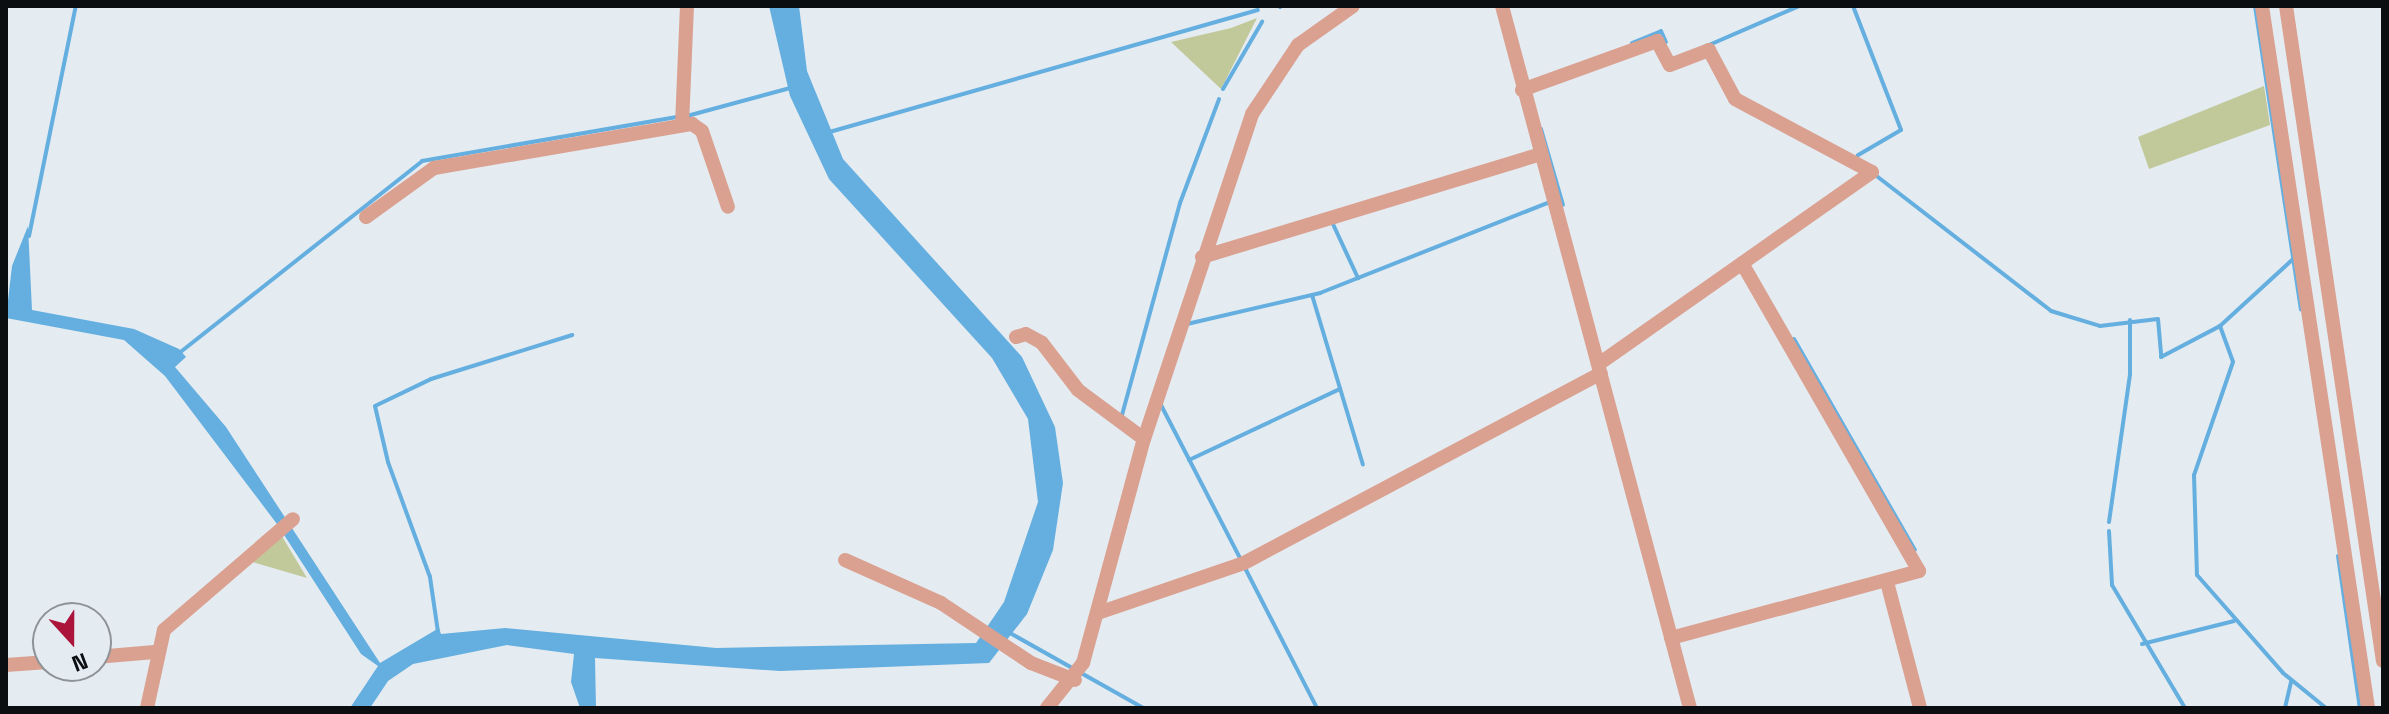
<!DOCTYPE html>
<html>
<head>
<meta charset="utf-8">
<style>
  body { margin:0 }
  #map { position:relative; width:2389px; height:714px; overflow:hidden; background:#e4ebf1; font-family:"Space Grotesk",sans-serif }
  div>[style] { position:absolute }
  .green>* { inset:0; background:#c1c99a }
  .water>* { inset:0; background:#64afdf }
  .stream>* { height:4px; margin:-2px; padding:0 2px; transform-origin:2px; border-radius:2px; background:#64afdf }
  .minor>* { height:14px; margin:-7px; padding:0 7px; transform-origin:7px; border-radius:7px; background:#daa090 }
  span { translate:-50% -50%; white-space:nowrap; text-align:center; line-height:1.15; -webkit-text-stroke:8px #e4ebf1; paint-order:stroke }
  .frame { position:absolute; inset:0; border:8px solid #0b0e10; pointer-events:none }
  .north { position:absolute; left:32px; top:602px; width:80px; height:80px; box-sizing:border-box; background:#e4ebf1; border:2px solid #8d9397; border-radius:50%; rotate:159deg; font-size:22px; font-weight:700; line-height:32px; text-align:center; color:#0b0e10 }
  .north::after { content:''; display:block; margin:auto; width:28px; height:36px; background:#ab153b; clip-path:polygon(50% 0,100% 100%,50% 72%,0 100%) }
</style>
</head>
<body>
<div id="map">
  <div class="green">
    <div style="clip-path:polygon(1257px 18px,1221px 89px,1171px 42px,1231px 28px)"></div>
    <div style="clip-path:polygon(2264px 86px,2270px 125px,2149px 169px,2138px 137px)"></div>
    <div style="clip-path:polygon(280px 533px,307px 578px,249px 561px)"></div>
  </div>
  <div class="water">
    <div style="clip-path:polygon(769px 6px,799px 6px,807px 71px,843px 159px,1022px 357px,1055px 427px,1063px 483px,1053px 550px,1027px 614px,989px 663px,780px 671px,595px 658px,596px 708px,580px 708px,571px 682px,574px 654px,507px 645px,413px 664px,388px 681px,370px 708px,350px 708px,378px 666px,361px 654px,277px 524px,165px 376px,124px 340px,6px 318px,12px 266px,28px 226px,32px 310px,134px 329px,179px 349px,186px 357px,175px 367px,226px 427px,380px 663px,439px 628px,441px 634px,505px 628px,716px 648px,976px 643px,1004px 602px,1038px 502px,1028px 419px,992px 358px,829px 179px,790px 96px)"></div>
  </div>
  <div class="stream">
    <div style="left:1853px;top:6px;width:133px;rotate:68.8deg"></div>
    <div style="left:1901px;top:130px;width:50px;rotate:149.8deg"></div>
    <div style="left:2255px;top:6px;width:307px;rotate:81.4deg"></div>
    <div style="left:1280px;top:7px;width:1px;rotate:-45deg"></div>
    <div style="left:1632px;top:43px;width:31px;rotate:-22deg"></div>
    <div style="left:1661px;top:31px;width:12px;rotate:66deg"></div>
    <div style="left:1709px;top:45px;width:98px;rotate:-23.4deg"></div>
    <div style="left:1223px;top:89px;width:78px;rotate:-59.8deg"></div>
    <div style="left:687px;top:116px;width:107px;rotate:-15.2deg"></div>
    <div style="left:1541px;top:129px;width:79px;rotate:73.9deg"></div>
    <div style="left:826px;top:133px;width:449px;rotate:-15.9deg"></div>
    <div style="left:1874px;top:174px;width:224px;rotate:37.7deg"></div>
    <div style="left:2051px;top:311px;width:51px;rotate:17deg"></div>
    <div style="left:2100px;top:326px;width:58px;rotate:-6.9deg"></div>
    <div style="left:2158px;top:319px;width:38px;rotate:85deg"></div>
    <div style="left:2161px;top:357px;width:67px;rotate:-27.7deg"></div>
    <div style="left:2220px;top:326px;width:98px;rotate:-42.5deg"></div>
    <div style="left:1332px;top:222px;width:62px;rotate:65.1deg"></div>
    <div style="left:29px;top:236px;width:235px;rotate:-78.5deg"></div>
    <div style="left:1312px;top:295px;width:177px;rotate:73.3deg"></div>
    <div style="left:1187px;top:324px;width:137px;rotate:-13.1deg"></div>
    <div style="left:1320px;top:293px;width:247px;rotate:-21.6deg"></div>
    <div style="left:2220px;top:326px;width:38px;rotate:70deg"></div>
    <div style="left:2233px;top:362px;width:120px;rotate:109deg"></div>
    <div style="left:2194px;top:475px;width:100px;rotate:88.3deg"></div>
    <div style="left:2197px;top:575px;width:130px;rotate:48.7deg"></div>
    <div style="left:2283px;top:673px;width:55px;rotate:39.1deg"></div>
    <div style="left:1794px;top:339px;width:243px;rotate:60.2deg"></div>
    <div style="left:178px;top:354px;width:311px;rotate:-38.3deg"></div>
    <div style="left:422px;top:161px;width:260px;rotate:-9.8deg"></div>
    <div style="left:1161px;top:405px;width:174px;rotate:62.7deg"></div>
    <div style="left:1122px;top:415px;width:220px;rotate:-74.7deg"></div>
    <div style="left:1180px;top:203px;width:111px;rotate:-69.4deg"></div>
    <div style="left:1189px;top:460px;width:167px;rotate:-25.2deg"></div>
    <div style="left:2109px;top:522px;width:149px;rotate:-81.9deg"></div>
    <div style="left:2130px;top:374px;width:54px;rotate:-90deg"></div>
    <div style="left:2109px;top:531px;width:54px;rotate:86.8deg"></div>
    <div style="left:2112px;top:585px;width:143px;rotate:59.3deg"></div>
    <div style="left:2338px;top:556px;width:154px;rotate:81.8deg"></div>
    <div style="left:1245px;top:568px;width:157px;rotate:62.8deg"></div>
    <div style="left:438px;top:632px;width:56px;rotate:-98.3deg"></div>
    <div style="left:430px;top:577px;width:122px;rotate:-110.1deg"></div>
    <div style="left:388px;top:462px;width:57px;rotate:-103.1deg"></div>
    <div style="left:375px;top:406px;width:62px;rotate:-25.7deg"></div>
    <div style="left:431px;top:379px;width:148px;rotate:-17.3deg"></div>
    <div style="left:1010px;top:633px;width:153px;rotate:29.4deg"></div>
    <div style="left:2142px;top:644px;width:95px;rotate:-14deg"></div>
    <div style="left:2285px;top:708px;width:27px;rotate:-77deg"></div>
  </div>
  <div class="minor">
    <div style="left:1502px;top:6px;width:727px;rotate:75.01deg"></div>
    <div style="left:2262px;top:6px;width:710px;rotate:81.41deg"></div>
    <div style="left:2286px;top:6px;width:662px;rotate:81.58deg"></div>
    <div style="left:1522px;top:90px;width:144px;rotate:-19.9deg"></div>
    <div style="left:1657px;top:41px;width:27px;rotate:62deg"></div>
    <div style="left:1670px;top:65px;width:42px;rotate:-21deg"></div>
    <div style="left:1709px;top:50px;width:55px;rotate:62deg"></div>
    <div style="left:1735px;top:99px;width:155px;rotate:28.1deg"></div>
    <div style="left:1872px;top:172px;width:334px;rotate:144.9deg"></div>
    <div style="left:682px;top:125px;width:119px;rotate:-87.6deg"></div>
    <div style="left:366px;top:217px;width:84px;rotate:-35.8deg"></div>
    <div style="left:434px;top:168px;width:262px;rotate:-9.7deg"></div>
    <div style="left:692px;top:124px;width:12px;rotate:35deg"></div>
    <div style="left:702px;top:131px;width:80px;rotate:71.1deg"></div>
    <div style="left:1202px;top:257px;width:354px;rotate:-16.9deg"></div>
    <div style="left:1016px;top:337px;width:10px;rotate:-17deg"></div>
    <div style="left:1026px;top:334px;width:18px;rotate:29deg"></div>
    <div style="left:1042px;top:343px;width:59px;rotate:52.5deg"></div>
    <div style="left:1078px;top:390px;width:82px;rotate:36.6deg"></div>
    <div style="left:845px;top:560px;width:105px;rotate:24.1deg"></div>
    <div style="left:941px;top:603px;width:108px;rotate:33.7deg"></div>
    <div style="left:1031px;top:663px;width:47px;rotate:21.1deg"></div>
    <div style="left:1887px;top:582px;width:130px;rotate:75.3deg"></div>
    <div style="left:1098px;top:613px;width:154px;rotate:-18.9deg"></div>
    <div style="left:1244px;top:563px;width:404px;rotate:-28deg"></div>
    <div style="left:1671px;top:638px;width:257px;rotate:-15.1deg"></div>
    <div style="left:1919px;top:571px;width:355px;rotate:-119.9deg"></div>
    <div style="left:96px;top:657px;width:59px;rotate:-4.8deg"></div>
    <div style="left:6px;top:665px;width:42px;rotate:-4.1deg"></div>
    <div style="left:147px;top:708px;width:80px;rotate:-77.7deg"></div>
    <div style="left:164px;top:630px;width:170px;rotate:-40.7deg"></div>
    <div style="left:1047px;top:708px;width:58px;rotate:-51.3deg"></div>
    <div style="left:1083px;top:663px;width:232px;rotate:-74.8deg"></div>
    <div style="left:1144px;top:439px;width:342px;rotate:-71.6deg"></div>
    <div style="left:1252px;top:114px;width:83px;rotate:-56.3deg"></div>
    <div style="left:1298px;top:45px;width:67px;rotate:-35.3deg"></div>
  </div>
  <div class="frame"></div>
  <div class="north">N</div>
</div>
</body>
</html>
